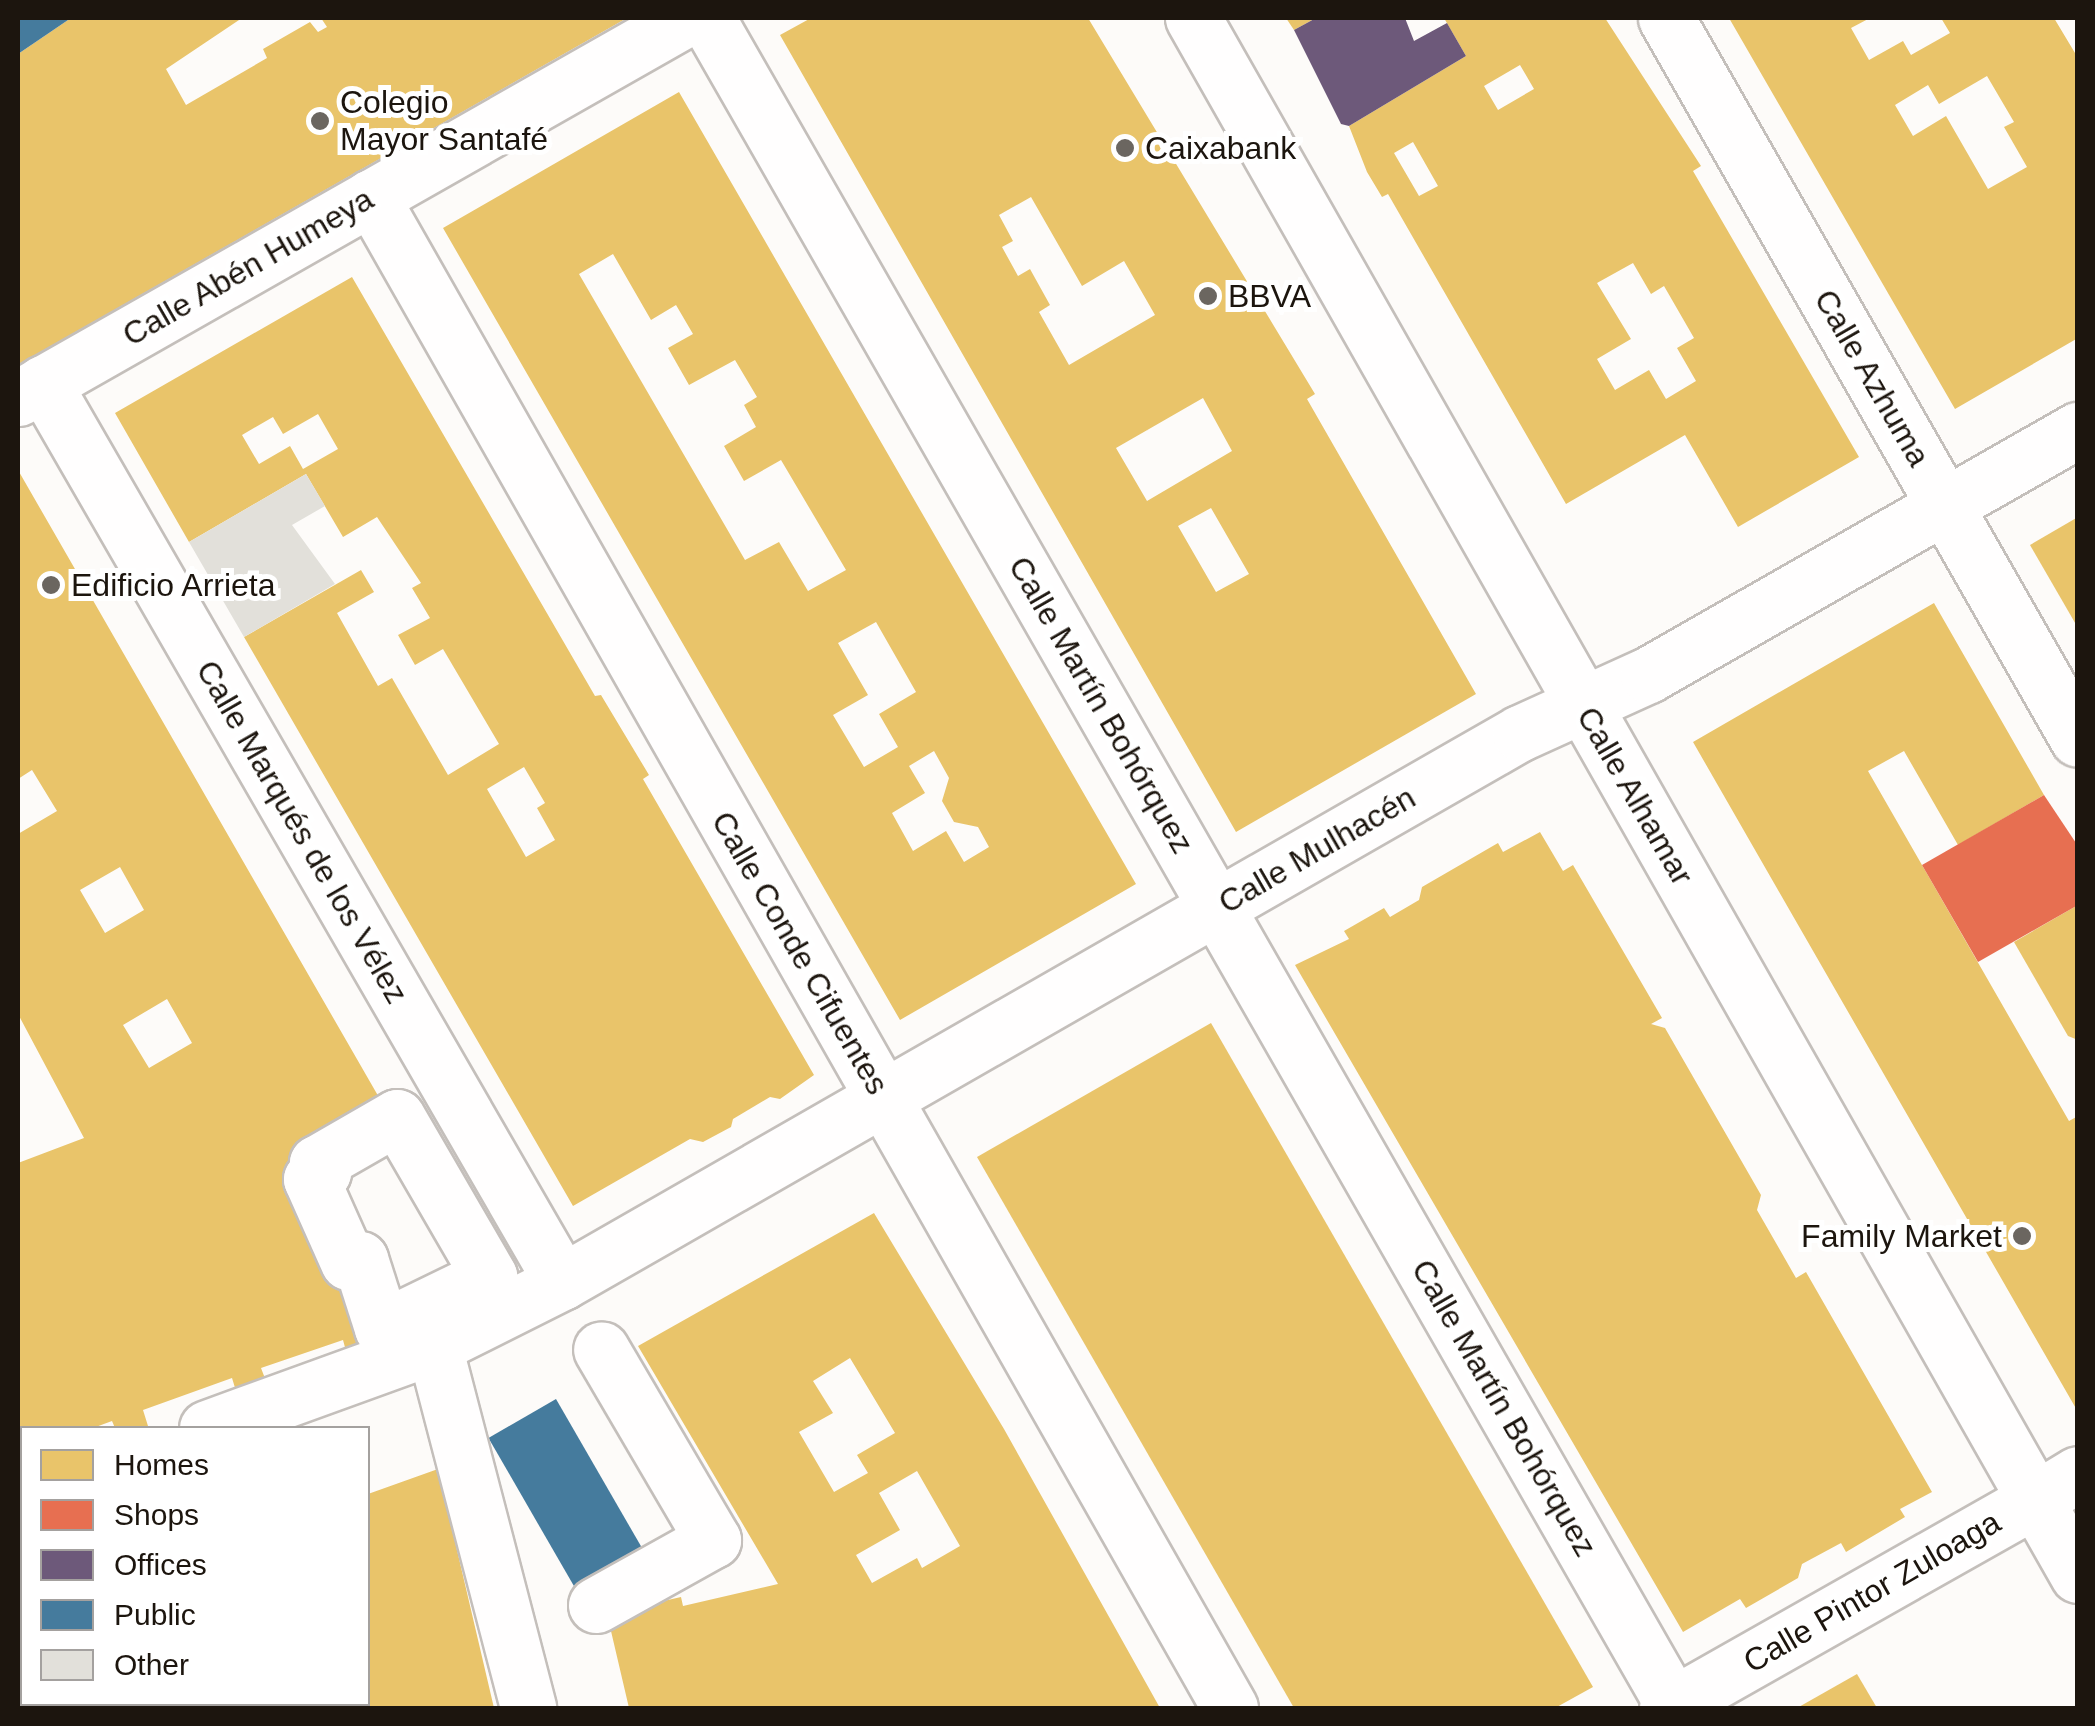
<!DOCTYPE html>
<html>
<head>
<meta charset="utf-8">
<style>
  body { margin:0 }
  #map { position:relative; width:2095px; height:1726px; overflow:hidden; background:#fdfbf9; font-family:Arial,sans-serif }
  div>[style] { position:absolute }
  .homes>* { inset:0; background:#e9c46a }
  .shops>* { inset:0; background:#e76f51 }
  .offices>* { inset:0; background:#6d597a }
  .public>* { inset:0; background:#457b9d; transform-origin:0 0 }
  .building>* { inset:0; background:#e2e0da }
  .roads { filter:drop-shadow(2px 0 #c4bfbb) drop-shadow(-2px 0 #c4bfbb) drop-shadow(0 2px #c4bfbb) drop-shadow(0 -2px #c4bfbb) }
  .minor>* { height:55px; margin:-27.5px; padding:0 27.5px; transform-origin:27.5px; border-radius:27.5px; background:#fffefe }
  .major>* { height:55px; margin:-27.5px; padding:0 27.5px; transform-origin:27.5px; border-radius:27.5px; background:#fffefe }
  .dots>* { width:28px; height:28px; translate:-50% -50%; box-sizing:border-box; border:5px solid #fff; border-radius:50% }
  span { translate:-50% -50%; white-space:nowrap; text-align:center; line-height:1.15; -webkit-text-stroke:10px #fff; paint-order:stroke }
  .poi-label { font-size:32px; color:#1c150e }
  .left { translate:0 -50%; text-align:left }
  .right { translate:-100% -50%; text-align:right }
  .street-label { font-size:32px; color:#1c150e }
  .frame { position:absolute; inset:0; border:20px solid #1c150e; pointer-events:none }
  .legend { position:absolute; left:20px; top:1426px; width:350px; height:280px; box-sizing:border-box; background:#fff; border:2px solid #a4a19f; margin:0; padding:12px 18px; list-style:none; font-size:30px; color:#1c150e }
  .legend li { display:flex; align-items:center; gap:20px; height:50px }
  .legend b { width:50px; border:2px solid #a4a19f }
</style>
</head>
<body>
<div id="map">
  <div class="homes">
    <div style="clip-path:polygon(71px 18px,242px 18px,166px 69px,186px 105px,267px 58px,263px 49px,310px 22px,318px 32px,327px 27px,321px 18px,627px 18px,18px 365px,18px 54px)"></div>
    <div style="clip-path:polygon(evenodd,811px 18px,1088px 18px,1315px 394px,1307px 399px,1476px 694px,1236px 832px,780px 35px,811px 18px,1031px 197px,1082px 286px,1124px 261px,1155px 315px,1069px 365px,1039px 312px,1050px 305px,1030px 269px,1018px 276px,1002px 247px,1013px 241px,999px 215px,1031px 197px,811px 18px,1203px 398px,1232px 451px,1147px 501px,1116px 448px,1203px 398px,811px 18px,1211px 508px,1249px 574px,1216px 592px,1178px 526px,1211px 508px)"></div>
    <div style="clip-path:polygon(1286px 18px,1316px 18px,1294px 30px)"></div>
    <div style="clip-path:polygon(evenodd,1444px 18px,1605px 18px,1701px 166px,1693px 171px,1859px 457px,1738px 527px,1685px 435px,1566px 504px,1388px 194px,1382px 197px,1367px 172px,1349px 126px,1466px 56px,1444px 18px,1520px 65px,1534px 89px,1498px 110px,1484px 86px,1520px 65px,1444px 18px,1413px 142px,1438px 186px,1419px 196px,1394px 153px,1413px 142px,1444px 18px,1633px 263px,1651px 294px,1664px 286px,1694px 338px,1677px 348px,1696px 381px,1666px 399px,1649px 370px,1615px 390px,1597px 359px,1631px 339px,1597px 283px,1633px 263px)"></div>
    <div style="clip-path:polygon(evenodd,1729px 18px,1870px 18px,1851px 28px,1869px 60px,1903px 41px,1911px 55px,1950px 33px,1941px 18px,2054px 18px,2078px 58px,2078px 338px,1955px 409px,1729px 18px,1987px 76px,2014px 122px,2004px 127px,2027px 167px,1988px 189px,1946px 116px,1913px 136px,1895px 105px,1928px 85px,1939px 104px,1987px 76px)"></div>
    <div style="clip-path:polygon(evenodd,679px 92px,1136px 884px,900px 1020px,443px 228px,679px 92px,613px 254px,651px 320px,676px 305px,693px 334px,668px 348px,689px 385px,735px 360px,757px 397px,744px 405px,756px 427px,724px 446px,744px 481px,781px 460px,846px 570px,808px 591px,779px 542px,745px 560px,579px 274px,613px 254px,679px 92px,876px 622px,916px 692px,879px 714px,898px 747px,864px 767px,833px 715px,868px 695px,838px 643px,876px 622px,679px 92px,934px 751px,949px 778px,942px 801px,954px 822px,978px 827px,989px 847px,964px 862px,946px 831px,913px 851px,892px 813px,925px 793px,909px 766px,934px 751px)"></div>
    <div style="clip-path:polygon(evenodd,352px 277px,595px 696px,601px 695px,649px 775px,643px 779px,814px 1075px,780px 1099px,770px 1097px,733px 1119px,731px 1127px,703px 1142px,690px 1139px,573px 1206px,244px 637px,361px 570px,374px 592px,337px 613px,378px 686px,392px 678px,448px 775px,499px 744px,443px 649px,415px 665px,398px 635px,430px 618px,412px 588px,421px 583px,377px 517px,343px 537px,306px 474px,189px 542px,115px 413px,352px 277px,318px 414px,338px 449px,303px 469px,290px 446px,259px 464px,242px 435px,273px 417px,283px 434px,318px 414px,352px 277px,524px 767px,545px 803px,537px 808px,555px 840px,526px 857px,487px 789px,524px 767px)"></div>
    <div style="clip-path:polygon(evenodd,18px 470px,392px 1120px,317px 1163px,385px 1333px,346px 1351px,343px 1340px,261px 1368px,266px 1381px,236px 1391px,232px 1378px,143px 1410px,148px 1426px,141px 1428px,115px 1428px,112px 1421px,93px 1428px,22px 1428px,18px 1457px,18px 1163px,84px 1138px,18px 1014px,18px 834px,57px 811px,32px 770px,18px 779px,18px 470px,120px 867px,144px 910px,105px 933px,80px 890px,120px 867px,18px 470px,167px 999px,192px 1043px,149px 1068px,123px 1025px,167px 999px)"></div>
    <div style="clip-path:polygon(2078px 517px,2078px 628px,2030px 545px)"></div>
    <div style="clip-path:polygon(1934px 603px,2044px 795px,1958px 845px,1904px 751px,1868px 771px,2069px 1121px,2078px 1116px,2078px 1412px,1693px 742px)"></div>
    <div style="clip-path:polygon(1540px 832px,1563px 871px,1573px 865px,1662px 1018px,1651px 1024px,1665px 1028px,1761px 1195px,1757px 1210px,1796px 1278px,1806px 1272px,1932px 1492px,1900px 1509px,1905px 1517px,1846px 1552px,1841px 1543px,1802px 1564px,1798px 1578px,1746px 1608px,1740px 1599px,1683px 1632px,1295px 965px,1349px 939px,1344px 931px,1384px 908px,1390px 917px,1419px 900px,1422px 887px,1498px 843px,1503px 852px)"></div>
    <div style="clip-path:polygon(2078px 905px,2078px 1040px,2068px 1036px,2014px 942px)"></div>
    <div style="clip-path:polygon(1211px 1023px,1593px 1687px,1555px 1708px,1294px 1708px,977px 1157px)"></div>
    <div style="clip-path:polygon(evenodd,874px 1213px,1004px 1429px,1160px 1708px,629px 1708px,607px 1614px,681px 1597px,683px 1606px,778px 1584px,638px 1346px,874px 1213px,850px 1358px,895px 1433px,857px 1455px,868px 1473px,834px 1492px,799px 1432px,833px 1413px,813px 1381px,850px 1358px,874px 1213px,917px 1471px,960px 1546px,922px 1568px,917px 1558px,872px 1583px,856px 1555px,900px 1530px,879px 1493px,917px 1471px)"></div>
    <div style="clip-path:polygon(438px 1469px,494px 1708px,18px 1708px,22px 1623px,22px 1704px,368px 1704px,368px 1494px)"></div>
    <div style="clip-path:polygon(1857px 1674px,1877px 1708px,1797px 1708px)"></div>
  </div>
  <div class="shops">
    <div style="clip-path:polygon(2044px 795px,2078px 846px,2078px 905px,1978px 962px,1922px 865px)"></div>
  </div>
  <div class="offices">
    <div style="clip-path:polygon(1316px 18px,1405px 18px,1414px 41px,1447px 23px,1466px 56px,1349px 126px,1341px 124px,1294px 30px)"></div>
  </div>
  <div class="public">
    <div style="clip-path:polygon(18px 18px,71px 18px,18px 54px)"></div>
    <div style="left:556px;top:1399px;width:175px;height:78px;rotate:60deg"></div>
  </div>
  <div class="building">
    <div style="clip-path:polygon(306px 474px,325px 506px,292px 525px,335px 584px,244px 637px,189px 542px)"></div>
  </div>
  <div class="roads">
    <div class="minor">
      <div style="left:707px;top:18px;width:1944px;rotate:60.2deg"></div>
      <div style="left:1666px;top:18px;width:830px;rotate:60.26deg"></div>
      <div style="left:371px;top:197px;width:1738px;rotate:60.38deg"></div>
      <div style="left:43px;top:383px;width:1038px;rotate:60deg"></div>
      <div style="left:18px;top:398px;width:769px;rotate:-29.6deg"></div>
      <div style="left:397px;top:1117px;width:184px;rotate:59.9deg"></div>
      <div style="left:489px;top:1276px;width:119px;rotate:154.1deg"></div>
      <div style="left:382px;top:1328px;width:72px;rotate:-107.7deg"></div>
      <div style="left:360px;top:1259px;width:12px;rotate:166deg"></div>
      <div style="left:348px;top:1262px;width:91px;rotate:-114deg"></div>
      <div style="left:311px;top:1179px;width:14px;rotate:-30deg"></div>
      <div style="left:323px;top:1172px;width:11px;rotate:-124deg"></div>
      <div style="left:317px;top:1163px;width:92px;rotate:-29.9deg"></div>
      <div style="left:434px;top:1346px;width:374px;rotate:75.4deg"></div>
      <div style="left:207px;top:1428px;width:241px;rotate:-19.9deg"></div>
      <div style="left:434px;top:1346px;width:143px;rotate:-26.6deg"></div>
      <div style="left:562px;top:1282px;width:1104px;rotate:-29.82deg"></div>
      <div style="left:1520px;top:733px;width:141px;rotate:-24.4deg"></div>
      <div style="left:1648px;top:675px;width:495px;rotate:-29.7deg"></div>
      <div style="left:18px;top:1497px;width:4px;rotate:-27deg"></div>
      <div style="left:2035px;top:1500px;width:50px;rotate:-31.2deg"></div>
      <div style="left:596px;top:1605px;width:134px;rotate:-29.1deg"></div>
      <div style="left:713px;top:1540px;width:221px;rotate:-120.4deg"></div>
    </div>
    <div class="major">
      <div style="left:1193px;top:18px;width:1791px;rotate:60.39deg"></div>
      <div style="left:1667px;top:1708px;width:423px;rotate:-29.5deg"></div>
    </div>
  </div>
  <div class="dots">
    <div style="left:320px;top:121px;background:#6b6660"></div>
    <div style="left:1125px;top:148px;background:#6b6660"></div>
    <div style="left:1208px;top:296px;background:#6b6660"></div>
    <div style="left:51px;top:585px;background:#6b6660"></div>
    <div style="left:2022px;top:1236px;background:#6b6660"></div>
  </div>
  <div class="poi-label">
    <span class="left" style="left:340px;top:121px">Colegio<br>Mayor Santafé</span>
    <span class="left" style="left:1145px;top:148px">Caixabank</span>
    <span class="left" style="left:1228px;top:296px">BBVA</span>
    <span class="left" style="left:71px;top:585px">Edificio Arrieta</span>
    <span class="right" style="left:2002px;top:1236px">Family Market</span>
  </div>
  <div class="street-label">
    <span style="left:248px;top:267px;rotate:-30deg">Calle Abén Humeya</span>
    <span style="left:1872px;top:378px;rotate:60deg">Calle Azhuma</span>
    <span style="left:1101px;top:705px;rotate:60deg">Calle Martín Bohórquez</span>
    <span style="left:1635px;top:796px;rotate:60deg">Calle Alhamar</span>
    <span style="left:302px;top:832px;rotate:60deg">Calle Marqués de los Vélez</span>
    <span style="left:1317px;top:850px;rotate:-30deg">Calle Mulhacén</span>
    <span style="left:800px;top:953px;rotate:60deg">Calle Conde Cifuentes</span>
    <span style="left:1504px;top:1408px;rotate:60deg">Calle Martín Bohórquez</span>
    <span style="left:1872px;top:1592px;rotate:-30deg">Calle Pintor Zuloaga</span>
  </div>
  <div class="frame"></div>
  <ul class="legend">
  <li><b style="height:28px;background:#e9c46a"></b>Homes</li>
  <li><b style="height:28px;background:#e76f51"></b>Shops</li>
  <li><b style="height:28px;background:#6d597a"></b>Offices</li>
  <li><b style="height:28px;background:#457b9d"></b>Public</li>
  <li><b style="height:28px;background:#e2e0da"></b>Other</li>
  </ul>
</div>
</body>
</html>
